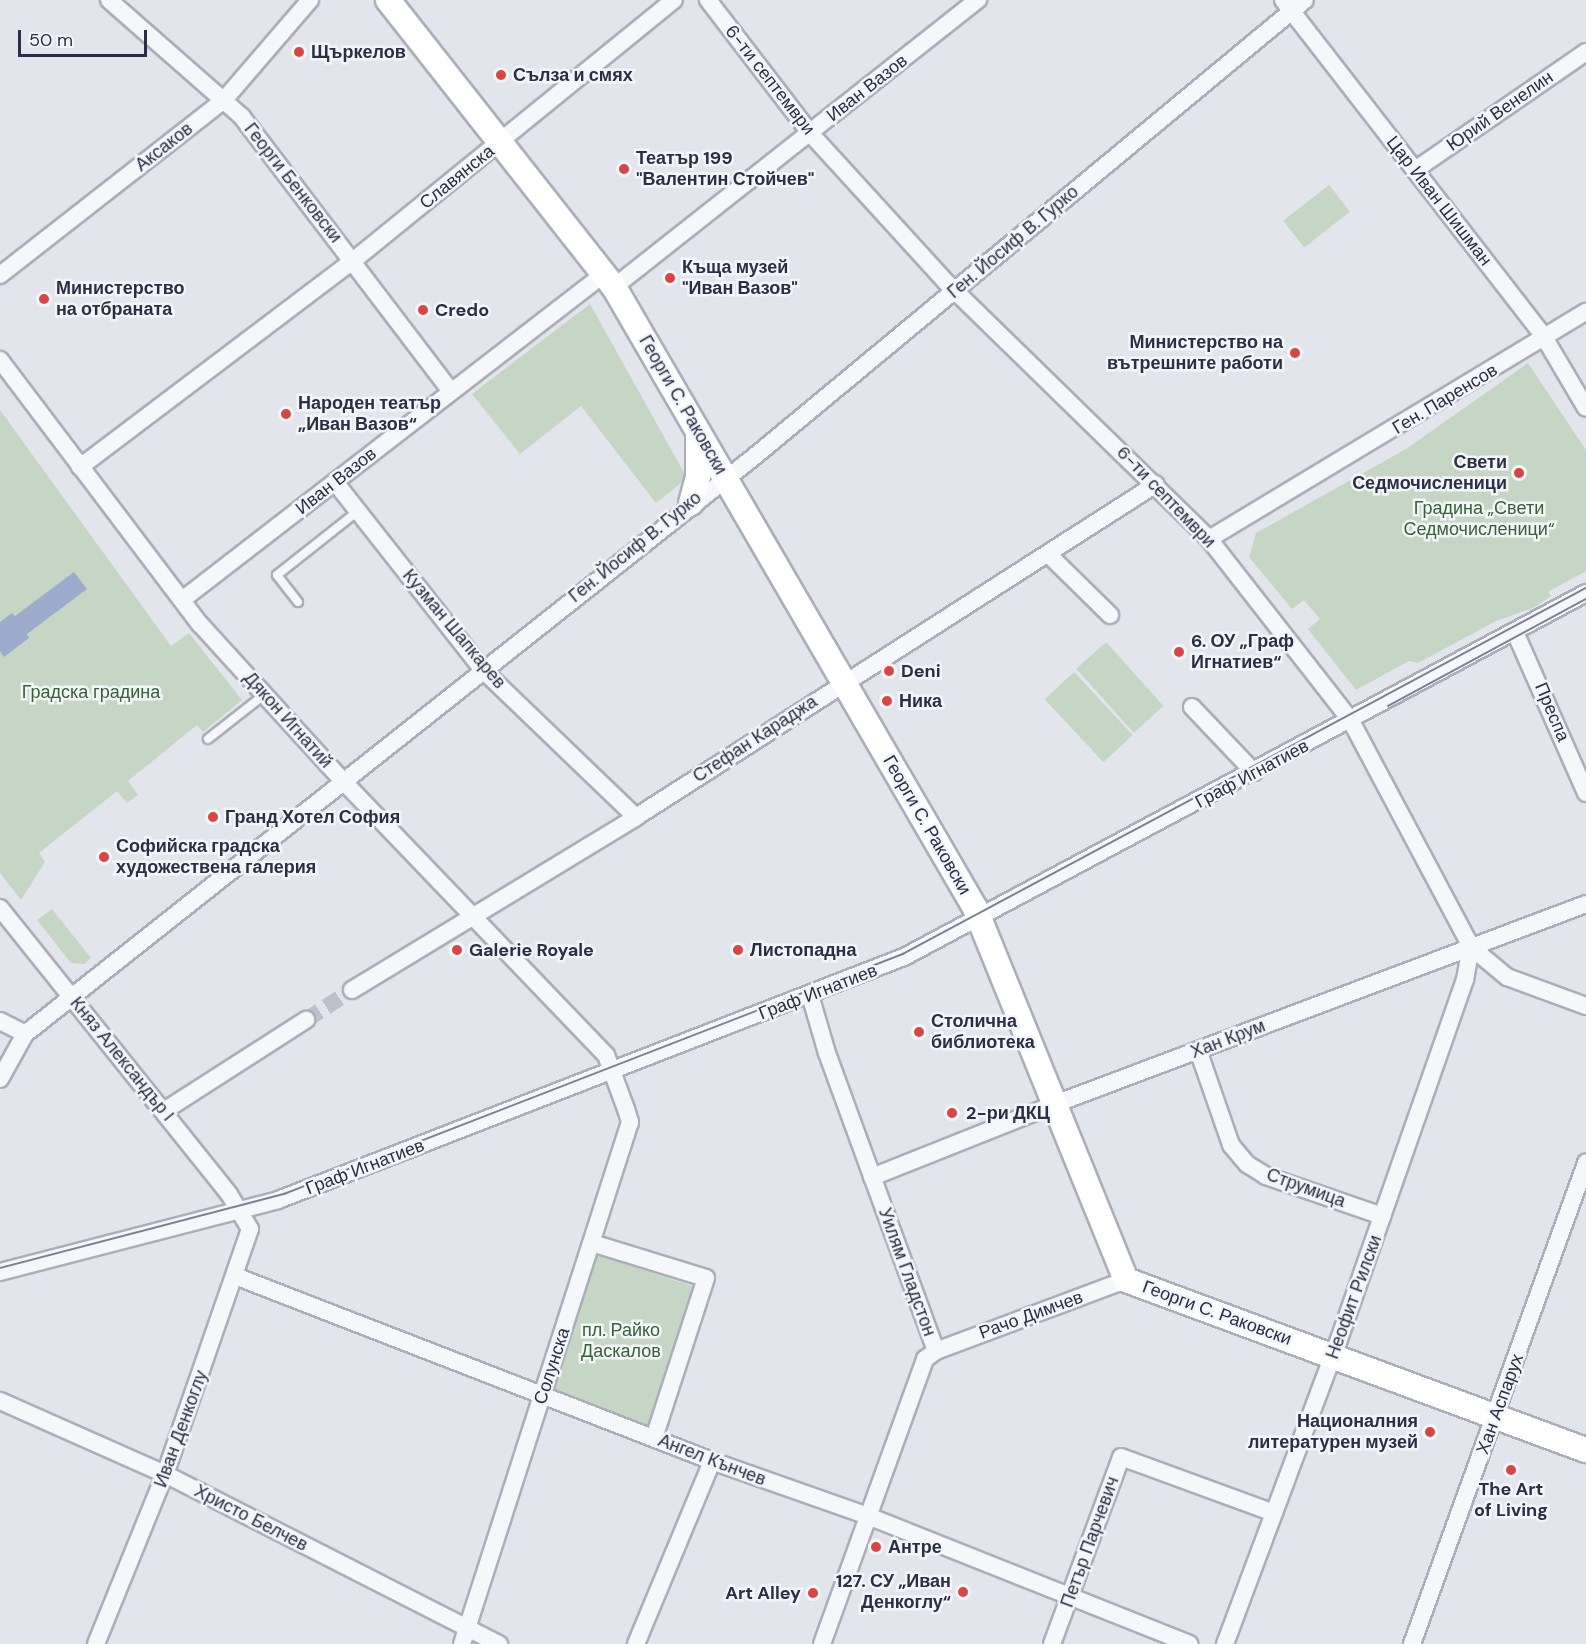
<!DOCTYPE html>
<html>
<head>
<meta charset="utf-8">
<style>
  body { margin:0 }
  #map { position:relative; width:1586px; height:1644px; overflow:hidden; background:#e3e5ec; font-family:"DM Sans",sans-serif }
  div>[style] { position:absolute }
  .green>* { inset:0; background:#c5d6c4; transform-origin:0 0 }
  .water>* { inset:0; background:#9daccd }
  .street-tunnel>* { height:16px; margin-top:-8px; transform-origin:0; background:repeating-linear-gradient(90deg,#bec1cb 0 16px,transparent 0 24px) }
  .roads { filter:drop-shadow(2px 0 #acaeba) drop-shadow(-2px 0 #acaeba) drop-shadow(0 2px #acaeba) drop-shadow(0 -2px #acaeba) }
  .lane>* { height:8px; margin:-4px; padding:0 4px; transform-origin:4px; border-radius:4px; background:#f6f7fa }
  .street>* { height:16px; margin:-8px; padding:0 8px; transform-origin:8px; border-radius:8px; background:#f6f7fa }
  .secondary>* { height:24px; margin:-12px; padding:0 12px; transform-origin:12px; border-radius:12px; background:#fff }
  .tram>* { height:1.5px; margin:-0.75px; padding:0 0.75px; transform-origin:0.75px; border-radius:0.75px; background:#7c8196 }
  .dots>* { width:16px; height:16px; translate:-50% -50%; box-sizing:border-box; border:3px solid #f3f5f9; border-radius:50% }
  span { translate:-50% -50%; white-space:nowrap; text-align:center; line-height:1.15; -webkit-text-stroke:5px #f3f5f9; paint-order:stroke }
  .poi-label { font-size:18px; color:#2a2f45; font-weight:700 }
  .left { translate:0 -50%; text-align:left }
  .right { translate:-100% -50%; text-align:right }
  .street-label { font-size:18px; color:#2a2f45 }
  .park-label { font-size:18px; color:#376236 }
  .scale { position:absolute; left:18px; top:30px; width:129px; height:27px; box-sizing:border-box; border:3px solid #2a2f45; border-top:0; padding-left:8px; font-size:18px; line-height:21px; white-space:nowrap; color:#2a2f45; -webkit-text-stroke:4px #f3f5f9; paint-order:stroke }
</style>
</head>
<body>
<div id="map">
  <div class="green">
    <div style="left:1329px;top:185px;width:34px;height:58px;rotate:52deg"></div>
    <div style="clip-path:polygon(590px 304px,687px 478px,656px 503px,581px 406px,520px 454px,472px 394px)"></div>
    <div style="clip-path:polygon(1528px 363px,1586px 450px,1586px 571px,1548px 592px,1551px 596px,1535px 607px,1496px 621px,1418px 663px,1409px 661px,1356px 690px,1308px 629px,1320px 619px,1304px 600px,1292px 609px,1249px 557px,1256px 533px,1406px 449px)"></div>
    <div style="clip-path:polygon(0 410px,171px 646px,189px 633px,242px 700px,203px 732px,197px 725px,128px 781px,138px 795px,127px 803px,117px 791px,39px 853px,45px 862px,21px 900px,0 873px)"></div>
    <div style="left:1106px;top:642px;width:86px;height:40px;rotate:48deg"></div>
    <div style="left:1074px;top:672px;width:86px;height:40px;rotate:47deg"></div>
    <div style="clip-path:polygon(52px 909px,91px 958px,84px 964px,71px 963px,37px 920px)"></div>
    <div style="left:597px;top:1255px;width:101px;height:149px;rotate:18deg"></div>
  </div>
  <div class="water">
    <div style="clip-path:polygon(74px 572px,87px 589px,27px 634px,29px 638px,4px 657px,0 651px,0 622px,12px 613px,15px 616px)"></div>
  </div>
  <div class="street-tunnel">
    <div style="left:306px;top:1020px;width:55px;rotate:-33.1deg"></div>
  </div>
  <div class="roads">
    <div class="lane">
      <div style="left:298px;top:602px;width:34px;rotate:-128deg"></div>
      <div style="left:277px;top:575px;width:103px;rotate:-38.3deg"></div>
      <div style="left:208px;top:739px;width:73px;rotate:-38.3deg"></div>
    </div>
    <div class="street">
      <div style="left:109px;top:0;width:177px;rotate:41.3deg"></div>
      <div style="left:242px;top:117px;width:345px;rotate:52.7deg"></div>
      <div style="left:708px;top:0;width:168px;rotate:52.5deg"></div>
      <div style="left:810px;top:133px;width:203px;rotate:47.6deg"></div>
      <div style="left:947px;top:283px;width:366px;rotate:44.3deg"></div>
      <div style="left:1209px;top:539px;width:231px;rotate:52deg"></div>
      <div style="left:1351px;top:721px;width:256px;rotate:62deg"></div>
      <div style="left:1471px;top:947px;width:47px;rotate:39.8deg"></div>
      <div style="left:1507px;top:977px;width:84px;rotate:20.2deg"></div>
      <div style="left:1283px;top:0;width:426px;rotate:52.2deg"></div>
      <div style="left:1544px;top:337px;width:82px;rotate:59.4deg"></div>
      <div style="left:1415px;top:170px;width:208px;rotate:-34.6deg"></div>
      <div style="left:0;top:275px;width:284px;rotate:-38deg"></div>
      <div style="left:224px;top:100px;width:132px;rotate:-49.3deg"></div>
      <div style="left:614px;top:287px;width:464px;rotate:-38.3deg"></div>
      <div style="left:0;top:360px;width:331px;rotate:52.9deg"></div>
      <div style="left:200px;top:624px;width:214px;rotate:47.7deg"></div>
      <div style="left:344px;top:782px;width:378px;rotate:46.2deg"></div>
      <div style="left:606px;top:1055px;width:58px;rotate:69.7deg"></div>
      <div style="left:626px;top:1109px;width:14px;rotate:73deg"></div>
      <div style="left:630px;top:1122px;width:548px;rotate:107.84deg"></div>
      <div style="left:80px;top:467px;width:343px;rotate:-37.1deg"></div>
      <div style="left:354px;top:260px;width:412px;rotate:-39.1deg"></div>
      <div style="left:335px;top:482px;width:239px;rotate:51.8deg"></div>
      <div style="left:483px;top:670px;width:212px;rotate:43.9deg"></div>
      <div style="left:1209px;top:539px;width:440px;rotate:-31.1deg"></div>
      <div style="left:1048px;top:554px;width:87px;rotate:44.5deg"></div>
      <div style="left:182px;top:600px;width:533px;rotate:-37.69deg"></div>
      <div style="left:1515px;top:632px;width:176px;rotate:66.2deg"></div>
      <div style="left:1192px;top:707px;width:90px;rotate:46.4deg"></div>
      <div style="left:0;top:908px;width:366px;rotate:51.3deg"></div>
      <div style="left:229px;top:1194px;width:41px;rotate:59deg"></div>
      <div style="left:250px;top:1229px;width:259px;rotate:109.1deg"></div>
      <div style="left:165px;top:1474px;width:183px;rotate:112.1deg"></div>
      <div style="left:352px;top:990px;width:333px;rotate:-31.3deg"></div>
      <div style="left:636px;top:817px;width:617px;rotate:-32.63deg"></div>
      <div style="left:810px;top:995px;width:60px;rotate:73.7deg"></div>
      <div style="left:827px;top:1053px;width:317px;rotate:69.9deg"></div>
      <div style="left:0;top:1021px;width:28px;rotate:27deg"></div>
      <div style="left:1198px;top:1050px;width:101px;rotate:70.8deg"></div>
      <div style="left:1231px;top:1145px;width:25px;rotate:50deg"></div>
      <div style="left:1247px;top:1164px;width:22px;rotate:32deg"></div>
      <div style="left:1266px;top:1176px;width:123px;rotate:19deg"></div>
      <div style="left:0;top:1079px;width:51px;rotate:-60.9deg"></div>
      <div style="left:25px;top:1034px;width:931px;rotate:-38.37deg"></div>
      <div style="left:755px;top:456px;width:714px;rotate:-39.66deg"></div>
      <div style="left:164px;top:1111px;width:169px;rotate:-32.7deg"></div>
      <div style="left:872px;top:1177px;width:197px;rotate:-21.7deg"></div>
      <div style="left:1055px;top:1104px;width:567px;rotate:-20.64deg"></div>
      <div style="left:592px;top:1243px;width:119px;rotate:17.1deg"></div>
      <div style="left:706px;top:1278px;width:168px;rotate:108deg"></div>
      <div style="left:0;top:1272px;width:287px;rotate:-14.5deg"></div>
      <div style="left:278px;top:1200px;width:672px;rotate:-21.22deg"></div>
      <div style="left:904px;top:957px;width:773px;rotate:-28.09deg"></div>
      <div style="left:235px;top:1276px;width:512px;rotate:21.2deg"></div>
      <div style="left:712px;top:1461px;width:165px;rotate:19.4deg"></div>
      <div style="left:868px;top:1516px;width:346px;rotate:21.7deg"></div>
      <div style="left:0;top:1401px;width:180px;rotate:23.9deg"></div>
      <div style="left:165px;top:1474px;width:375px;rotate:27deg"></div>
      <div style="left:636px;top:1644px;width:198px;rotate:-67.4deg"></div>
      <div style="left:822px;top:1644px;width:303px;rotate:-70.1deg"></div>
      <div style="left:925px;top:1359px;width:14px;rotate:-36deg"></div>
      <div style="left:936px;top:1351px;width:203px;rotate:-20.5deg"></div>
      <div style="left:1052px;top:1644px;width:199px;rotate:-69.7deg"></div>
      <div style="left:1121px;top:1457px;width:163px;rotate:20.1deg"></div>
      <div style="left:1225px;top:1644px;width:319px;rotate:-69.5deg"></div>
      <div style="left:1337px;top:1345px;width:387px;rotate:-70.7deg"></div>
      <div style="left:1465px;top:980px;width:34px;rotate:-80deg"></div>
      <div style="left:1412px;top:1644px;width:512px;rotate:-70.11deg"></div>
    </div>
    <div class="secondary">
      <div style="left:388px;top:0;width:365px;rotate:51.8deg"></div>
      <div style="left:614px;top:287px;width:718px;rotate:59.83deg"></div>
      <div style="left:975px;top:908px;width:401px;rotate:67.9deg"></div>
      <div style="left:1126px;top:1280px;width:490px;rotate:20.3deg"></div>
      <div style="left:691px;top:503px;width:28px;rotate:-75deg"></div>
      <div style="left:698px;top:476px;width:44px;rotate:-90deg"></div>
    </div>
  </div>
  <div class="tram">
    <div style="left:1388px;top:706px;width:225px;rotate:-28.4deg"></div>
    <div style="left:0;top:1268px;width:293px;rotate:-14.6deg"></div>
    <div style="left:284px;top:1194px;width:664px;rotate:-21.19deg"></div>
    <div style="left:903px;top:954px;width:775px;rotate:-28.19deg"></div>
  </div>
  <div class="dots">
    <div style="left:299px;top:52px;background:#d64743"></div>
    <div style="left:501px;top:75px;background:#d64743"></div>
    <div style="left:624px;top:169px;background:#d64743"></div>
    <div style="left:670px;top:278px;background:#d64743"></div>
    <div style="left:44px;top:299px;background:#d64743"></div>
    <div style="left:423px;top:310px;background:#d64743"></div>
    <div style="left:1295px;top:353px;background:#d64743"></div>
    <div style="left:286px;top:414px;background:#d64743"></div>
    <div style="left:1519px;top:473px;background:#d64743"></div>
    <div style="left:1179px;top:652px;background:#d64743"></div>
    <div style="left:889px;top:671px;background:#d64743"></div>
    <div style="left:887px;top:701px;background:#d64743"></div>
    <div style="left:213px;top:817px;background:#d64743"></div>
    <div style="left:104px;top:857px;background:#d64743"></div>
    <div style="left:457px;top:950px;background:#d64743"></div>
    <div style="left:738px;top:950px;background:#d64743"></div>
    <div style="left:919px;top:1032px;background:#d64743"></div>
    <div style="left:952px;top:1113px;background:#d64743"></div>
    <div style="left:1430px;top:1432px;background:#d64743"></div>
    <div style="left:1511px;top:1470px;background:#d64743"></div>
    <div style="left:876px;top:1547px;background:#d64743"></div>
    <div style="left:963px;top:1592px;background:#d64743"></div>
    <div style="left:813px;top:1593px;background:#d64743"></div>
  </div>
  <div class="poi-label">
    <span class="left" style="left:311px;top:52px">Щъркелов</span>
    <span class="left" style="left:513px;top:75px">Сълза и смях</span>
    <span class="left" style="left:636px;top:169px">Театър 199<br>"Валентин Стойчев"</span>
    <span class="left" style="left:682px;top:278px">Къща музей<br>"Иван Вазов"</span>
    <span class="left" style="left:56px;top:299px">Министерство<br>на отбраната</span>
    <span class="left" style="left:435px;top:310px">Credo</span>
    <span class="right" style="left:1283px;top:353px">Министерство на<br>вътрешните работи</span>
    <span class="left" style="left:298px;top:414px">Народен театър<br>„Иван Вазов“</span>
    <span class="right" style="left:1507px;top:473px">Свети<br>Седмочисленици</span>
    <span class="left" style="left:1191px;top:652px">6. ОУ „Граф<br>Игнатиев“</span>
    <span class="left" style="left:901px;top:671px">Deni</span>
    <span class="left" style="left:899px;top:701px">Ника</span>
    <span class="left" style="left:225px;top:817px">Гранд Хотел София</span>
    <span class="left" style="left:116px;top:857px">Софийска градска<br>художествена галерия</span>
    <span class="left" style="left:469px;top:950px">Galerie Royale</span>
    <span class="left" style="left:750px;top:950px">Листопадна</span>
    <span class="left" style="left:931px;top:1032px">Столична<br>библиотека</span>
    <span class="left" style="left:966px;top:1113px">2-ри ДКЦ</span>
    <span class="right" style="left:1418px;top:1432px">Националния<br>литературен музей</span>
    <span style="left:1511px;top:1500px">The Art<br>of Living</span>
    <span class="left" style="left:888px;top:1547px">Антре</span>
    <span class="right" style="left:951px;top:1592px">127. СУ „Иван<br>Денкоглу“</span>
    <span class="right" style="left:801px;top:1593px">Art Alley</span>
  </div>
  <div class="street-label">
    <span style="left:770px;top:80px;rotate:52deg">6-ти септември</span>
    <span style="left:867px;top:88px;rotate:-38deg">Иван Вазов</span>
    <span style="left:1500px;top:111px;rotate:-35deg">Юрий Венелин</span>
    <span style="left:164px;top:147px;rotate:-38deg">Аксаков</span>
    <span style="left:457px;top:177px;rotate:-39deg">Славянска</span>
    <span style="left:293px;top:183px;rotate:52deg">Георги Бенковски</span>
    <span style="left:1439px;top:201px;rotate:52deg">Цар Иван Шишман</span>
    <span style="left:1013px;top:242px;rotate:-40deg">Ген. Йосиф В. Гурко</span>
    <span style="left:1445px;top:399px;rotate:-31deg">Ген. Паренсов</span>
    <span style="left:683px;top:405px;rotate:60deg">Георги С. Раковски</span>
    <span style="left:336px;top:481px;rotate:-38deg">Иван Вазов</span>
    <span style="left:1166px;top:497px;rotate:46deg">6-ти септември</span>
    <span style="left:635px;top:547px;rotate:-39deg">Ген. Йосиф В. Гурко</span>
    <span style="left:454px;top:629px;rotate:50deg">Кузман Шапкарев</span>
    <span style="left:1552px;top:712px;rotate:67deg">Преспа</span>
    <span style="left:288px;top:720px;rotate:48deg">Дякон Игнатий</span>
    <span style="left:755px;top:739px;rotate:-33deg">Стефан Караджа</span>
    <span style="left:1252px;top:774px;rotate:-28deg">Граф Игнатиев</span>
    <span style="left:927px;top:825px;rotate:60deg">Георги С. Раковски</span>
    <span style="left:818px;top:992px;rotate:-21deg">Граф Игнатиев</span>
    <span style="left:1228px;top:1039px;rotate:-21deg">Хан Крум</span>
    <span style="left:122px;top:1059px;rotate:51deg">Княз Александър I</span>
    <span style="left:365px;top:1167px;rotate:-21deg">Граф Игнатиев</span>
    <span style="left:1306px;top:1188px;rotate:20deg">Струмица</span>
    <span style="left:907px;top:1272px;rotate:70deg">Уилям Гладстон</span>
    <span style="left:1354px;top:1297px;rotate:-70deg">Неофит Рилски</span>
    <span style="left:1217px;top:1313px;rotate:20deg">Георги С. Раковски</span>
    <span style="left:1031px;top:1315px;rotate:-20deg">Рачо Димчев</span>
    <span style="left:552px;top:1366px;rotate:-72deg">Солунска</span>
    <span style="left:1500px;top:1404px;rotate:-70deg">Хан Аспарух</span>
    <span style="left:181px;top:1429px;rotate:-70deg">Иван Денкоглу</span>
    <span style="left:712px;top:1460px;rotate:21deg">Ангел Кънчев</span>
    <span style="left:251px;top:1518px;rotate:27deg">Христо Белчев</span>
    <span style="left:1090px;top:1542px;rotate:-70deg">Петър Парчевич</span>
  </div>
  <div class="park-label">
    <span style="left:1479px;top:519px">Градина „Свети<br>Седмочисленици“</span>
    <span style="left:91px;top:692px">Градска градина</span>
    <span style="left:621px;top:1341px">пл. Райко<br>Даскалов</span>
  </div>
  <div class="scale">50 m</div>
</div>
</body>
</html>
